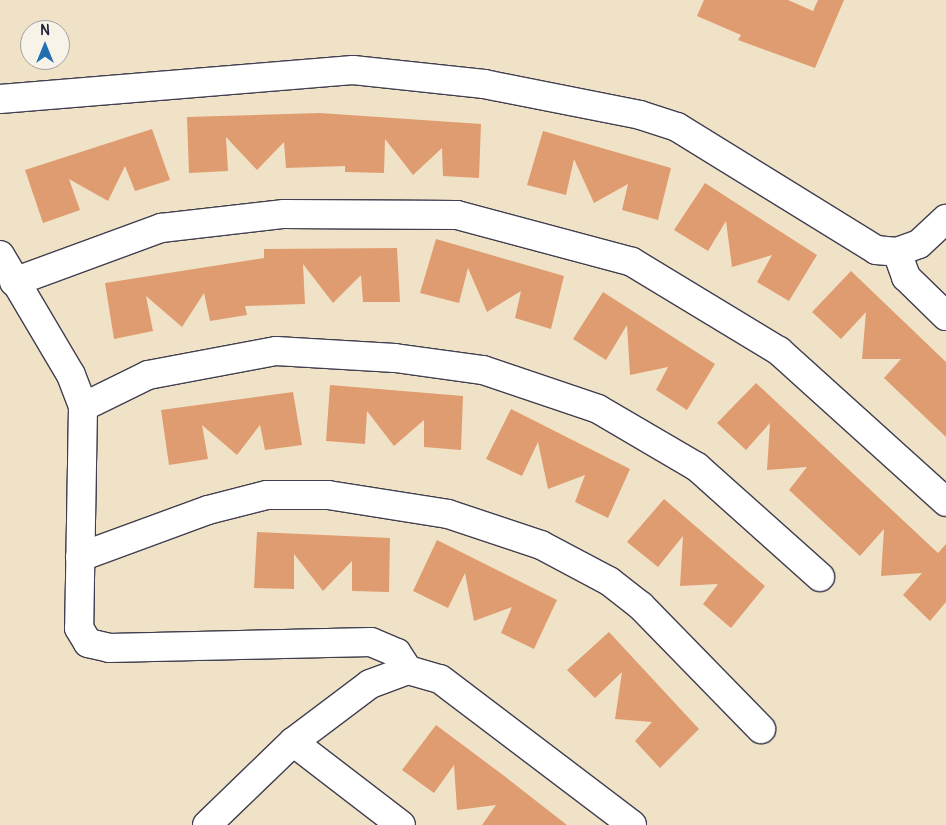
<!DOCTYPE html>
<html>
<head>
<meta charset="utf-8">
<style>
  body { margin:0 }
  #map { position:relative; width:946px; height:825px; overflow:hidden; background:#f0e2c6; font-family:Pangolin,sans-serif }
  div>[style] { position:absolute }
  .building>* { inset:0; background:#e09c71 }
  .roads { filter:drop-shadow(1px 0 #413f50) drop-shadow(-1px 0 #413f50) drop-shadow(0 1px #413f50) drop-shadow(0 -1px #413f50) }
  .minor>* { height:28px; margin:-14px; padding:0 14px; transform-origin:14px; border-radius:14px; background:#fff }
  span { translate:-50% -50%; white-space:nowrap; text-align:center; line-height:1.15; -webkit-text-stroke:5px #f7f3e8; paint-order:stroke }
  .north { position:absolute; left:20px; top:20px; width:50px; height:50px; box-sizing:border-box; background:#f7f3e8; border:1px solid #a29fa3; border-radius:50%; rotate:0deg; font-size:14px; font-weight:700; line-height:20px; text-align:center; color:#22223b }
  .north::after { content:''; display:block; margin:auto; width:18px; height:22px; background:#1f6fb2; clip-path:polygon(50% 0,100% 100%,50% 72%,0 100%) }
</style>
</head>
<body>
<div id="map">
  <div class="building">
    <div style="clip-path:polygon(704px 0,788px 0,813px 11px,818px 0,844px 0,815px 68px,738px 40px,741px 35px,697px 16px)"></div>
    <div style="clip-path:polygon(320px 113px,481px 124px,479px 178px,443px 176px,442px 148px,413px 175px,385px 139px,384px 173px,345px 172px,345px 166px,286px 168px,284px 142px,257px 170px,226px 137px,228px 171px,189px 173px,187px 117px)"></div>
    <div style="clip-path:polygon(152px 129px,170px 180px,135px 191px,125px 166px,108px 201px,69px 179px,80px 210px,43px 223px,25px 170px)"></div>
    <div style="clip-path:polygon(543px 131px,671px 168px,658px 220px,622px 210px,628px 184px,594px 203px,574px 159px,566px 195px,527px 185px)"></div>
    <div style="clip-path:polygon(705px 183px,817px 255px,789px 301px,757px 282px,772px 255px,732px 267px,726px 221px,708px 251px,674px 230px)"></div>
    <div style="clip-path:polygon(436px 239px,564px 276px,551px 329px,515px 318px,521px 291px,487px 312px,468px 268px,459px 303px,420px 293px)"></div>
    <div style="clip-path:polygon(397px 248px,400px 302px,363px 302px,361px 275px,333px 303px,303px 264px,305px 304px,245px 306px,247px 315px,210px 321px,204px 293px,182px 327px,146px 296px,153px 331px,114px 339px,105px 283px,264px 258px,264px 249px)"></div>
    <div style="clip-path:polygon(851px 271px,946px 362px,946px 437px,884px 378px,901px 359px,862px 359px,866px 312px,841px 339px,812px 312px)"></div>
    <div style="clip-path:polygon(603px 292px,715px 364px,687px 410px,656px 390px,668px 367px,630px 375px,627px 325px,606px 360px,573px 339px)"></div>
    <div style="clip-path:polygon(756px 383px,938px 553px,946px 544px,946px 602px,930px 621px,903px 595px,922px 573px,881px 576px,884px 529px,860px 556px,789px 490px,807px 467px,767px 470px,770px 423px,746px 450px,717px 423px)"></div>
    <div style="clip-path:polygon(330px 385px,463px 396px,461px 450px,424px 447px,424px 420px,394px 446px,367px 411px,365px 444px,326px 441px)"></div>
    <div style="clip-path:polygon(293px 392px,302px 445px,265px 450px,260px 425px,237px 455px,202px 425px,208px 459px,169px 465px,161px 410px)"></div>
    <div style="clip-path:polygon(511px 409px,630px 469px,608px 518px,575px 502px,585px 475px,548px 489px,538px 442px,522px 476px,486px 459px)"></div>
    <div style="clip-path:polygon(664px 499px,765px 586px,731px 628px,703px 604px,718px 584px,680px 586px,683px 536px,658px 567px,627px 542px)"></div>
    <div style="clip-path:polygon(257px 532px,390px 538px,389px 592px,352px 591px,352px 561px,323px 591px,294px 554px,294px 589px,254px 588px)"></div>
    <div style="clip-path:polygon(437px 540px,557px 600px,534px 649px,501px 633px,512px 607px,474px 621px,465px 573px,448px 608px,413px 591px)"></div>
    <div style="clip-path:polygon(609px 632px,699px 729px,660px 768px,635px 741px,652px 722px,615px 719px,622px 672px,595px 698px,567px 670px)"></div>
    <div style="clip-path:polygon(436px 725px,503px 775px,567px 825px,482px 825px,496px 805px,457px 810px,454px 765px,434px 793px,402px 770px)"></div>
  </div>
  <div class="roads">
    <div class="minor">
      <div style="left:0;top:99px;width:354px;rotate:-4.7deg"></div>
      <div style="left:353px;top:70px;width:132px;rotate:6.1deg"></div>
      <div style="left:484px;top:84px;width:159px;rotate:11.2deg"></div>
      <div style="left:640px;top:115px;width:39px;rotate:18deg"></div>
      <div style="left:677px;top:127px;width:234px;rotate:31.7deg"></div>
      <div style="left:876px;top:250px;width:21px;rotate:5deg"></div>
      <div style="left:897px;top:252px;width:23px;rotate:-20deg"></div>
      <div style="left:919px;top:244px;width:37px;rotate:-43deg"></div>
      <div style="left:897px;top:252px;width:27px;rotate:70deg"></div>
      <div style="left:906px;top:277px;width:56px;rotate:44.3deg"></div>
      <div style="left:0;top:255px;width:139px;rotate:59.4deg"></div>
      <div style="left:71px;top:375px;width:34px;rotate:69deg"></div>
      <div style="left:83px;top:407px;width:221px;rotate:91deg"></div>
      <div style="left:79px;top:628px;width:17px;rotate:59deg"></div>
      <div style="left:88px;top:643px;width:22px;rotate:13deg"></div>
      <div style="left:109px;top:648px;width:262px;rotate:-1.3deg"></div>
      <div style="left:371px;top:642px;width:28px;rotate:23deg"></div>
      <div style="left:397px;top:653px;width:20px;rotate:57deg"></div>
      <div style="left:14px;top:282px;width:157px;rotate:-20.2deg"></div>
      <div style="left:161px;top:228px;width:124px;rotate:-6.5deg"></div>
      <div style="left:284px;top:214px;width:173px;rotate:0.3deg"></div>
      <div style="left:457px;top:215px;width:181px;rotate:15deg"></div>
      <div style="left:632px;top:262px;width:172px;rotate:31.2deg"></div>
      <div style="left:779px;top:351px;width:225px;rotate:42.1deg"></div>
      <div style="left:83px;top:407px;width:72px;rotate:-26.2deg"></div>
      <div style="left:148px;top:375px;width:130px;rotate:-10.6deg"></div>
      <div style="left:276px;top:351px;width:119px;rotate:3.4deg"></div>
      <div style="left:395px;top:358px;width:89px;rotate:7.8deg"></div>
      <div style="left:483px;top:370px;width:121px;rotate:18.7deg"></div>
      <div style="left:598px;top:409px;width:115px;rotate:30.4deg"></div>
      <div style="left:697px;top:467px;width:165px;rotate:41.8deg"></div>
      <div style="left:80px;top:557px;width:136px;rotate:-20.2deg"></div>
      <div style="left:208px;top:510px;width:61px;rotate:-14.3deg"></div>
      <div style="left:267px;top:495px;width:61px"></div>
      <div style="left:328px;top:495px;width:121px;rotate:9deg"></div>
      <div style="left:448px;top:514px;width:98px;rotate:18.4deg"></div>
      <div style="left:541px;top:545px;width:77px;rotate:27.9deg"></div>
      <div style="left:609px;top:581px;width:41px;rotate:38deg"></div>
      <div style="left:641px;top:606px;width:172px;rotate:45.7deg"></div>
      <div style="left:293px;top:742px;width:136px;rotate:37.5deg"></div>
      <div style="left:207px;top:825px;width:120px;rotate:-44deg"></div>
      <div style="left:293px;top:742px;width:96px;rotate:-37deg"></div>
      <div style="left:370px;top:684px;width:40px;rotate:-20.2deg"></div>
      <div style="left:408px;top:670px;width:33px;rotate:16deg"></div>
      <div style="left:440px;top:679px;width:241px;rotate:37.2deg"></div>
    </div>
  </div>
  <div class="north">N</div>
</div>
</body>
</html>
